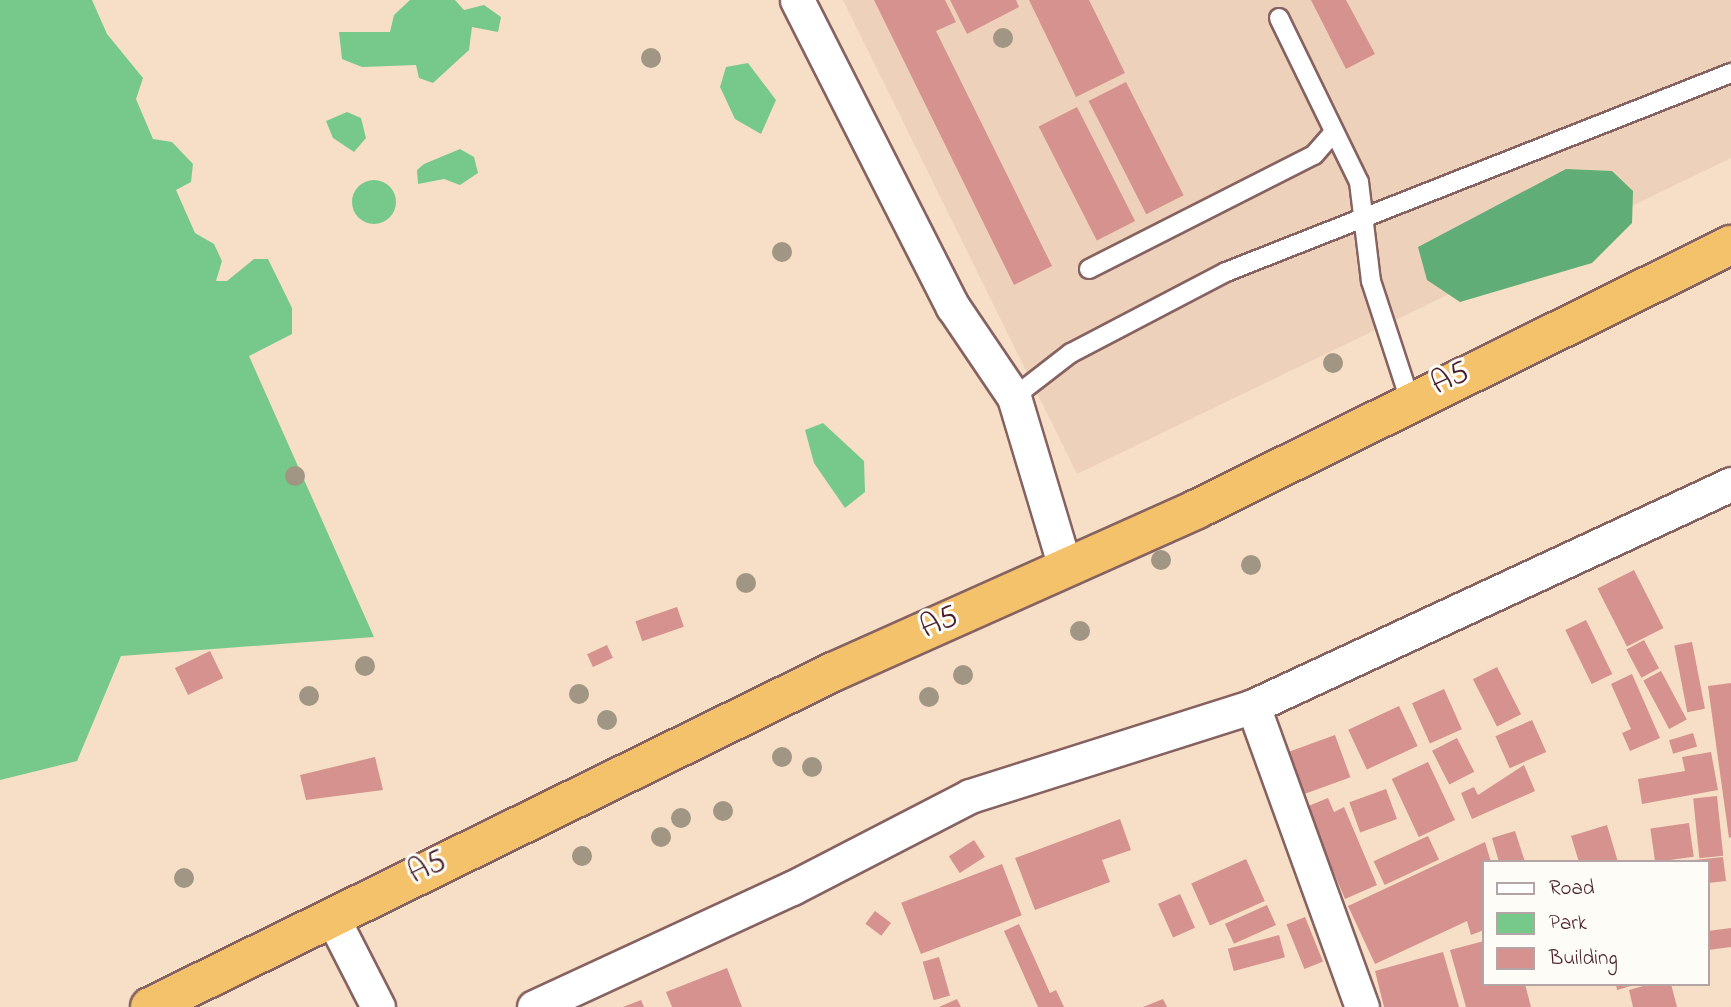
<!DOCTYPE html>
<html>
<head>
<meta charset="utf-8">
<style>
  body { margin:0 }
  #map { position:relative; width:1731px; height:1007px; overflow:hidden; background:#f6dfc6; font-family:"Indie Flower",sans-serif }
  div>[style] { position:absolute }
  .built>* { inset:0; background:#eed1ba }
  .green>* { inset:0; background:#77c98b }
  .round { border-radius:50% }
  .forest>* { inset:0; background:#61ad77 }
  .building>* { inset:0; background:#d5928e; transform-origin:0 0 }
  .roads { filter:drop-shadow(2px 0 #866261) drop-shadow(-2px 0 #866261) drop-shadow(0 2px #866261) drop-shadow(0 -2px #866261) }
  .lane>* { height:18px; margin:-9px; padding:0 9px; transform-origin:9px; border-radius:9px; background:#fff }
  .street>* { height:33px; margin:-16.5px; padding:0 16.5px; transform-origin:16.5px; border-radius:16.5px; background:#fff }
  .highway>* { height:38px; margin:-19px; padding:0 19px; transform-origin:19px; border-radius:19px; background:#f4c26a }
  .trees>* { width:20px; height:20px; margin:-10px; border-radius:50%; background:#a09683 }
  span { translate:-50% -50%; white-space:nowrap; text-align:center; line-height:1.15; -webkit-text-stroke:6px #fdfcf7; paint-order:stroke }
  .street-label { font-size:32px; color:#4a1f2b }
  .legend { position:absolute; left:1482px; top:860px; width:228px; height:126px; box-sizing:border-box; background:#fdfcf7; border:2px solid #b5a4a5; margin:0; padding:9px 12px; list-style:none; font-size:21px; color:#4a1f2b }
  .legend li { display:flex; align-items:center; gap:14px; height:35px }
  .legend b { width:35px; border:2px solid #b5a4a5 }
</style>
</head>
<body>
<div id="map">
  <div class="built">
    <div style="clip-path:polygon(843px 0,1731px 0,1731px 158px,1077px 474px)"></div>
  </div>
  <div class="green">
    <div style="clip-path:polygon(0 0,92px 0,107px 34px,143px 78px,136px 99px,153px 139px,172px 142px,193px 164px,191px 182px,176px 190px,195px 233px,214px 244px,222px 261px,216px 281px,227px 281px,254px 259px,268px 259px,292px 308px,292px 334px,249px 356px,374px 637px,121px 656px,77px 761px,0 780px)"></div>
    <div style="clip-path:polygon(410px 0,455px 0,464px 10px,484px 5px,501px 17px,498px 32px,472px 27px,469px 50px,433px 83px,419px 78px,416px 65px,362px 67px,342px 59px,339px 32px,390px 32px,394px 15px)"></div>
    <div style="clip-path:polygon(748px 63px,776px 100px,761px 134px,735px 119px,720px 87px,726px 67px)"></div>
    <div style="clip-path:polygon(347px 112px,361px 118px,366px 138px,354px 152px,333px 138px,326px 121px)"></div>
    <div style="clip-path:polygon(460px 149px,474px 157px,478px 173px,460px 185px,444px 179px,418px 184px,417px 170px,424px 164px)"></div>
    <div class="round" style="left:352px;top:180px;width:44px;height:44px"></div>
    <div style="clip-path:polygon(823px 423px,864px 461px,865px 492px,845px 508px,814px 463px,805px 430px)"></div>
  </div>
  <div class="forest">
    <div style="clip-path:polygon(1566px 169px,1612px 171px,1633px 191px,1632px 223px,1592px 263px,1460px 302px,1427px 280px,1418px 247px)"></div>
  </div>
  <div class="building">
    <div style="clip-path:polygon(874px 0,945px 0,956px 22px,936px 31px,1052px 266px,1014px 285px)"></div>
    <div style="clip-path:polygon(950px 0,1016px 0,1019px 7px,967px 34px)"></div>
    <div style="clip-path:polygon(1029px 0,1089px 0,1125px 73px,1076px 97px)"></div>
    <div style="clip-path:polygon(1311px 0,1346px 0,1375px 54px,1346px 69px)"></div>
    <div style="left:1126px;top:82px;width:127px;height:42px;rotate:63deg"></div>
    <div style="left:1077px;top:107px;width:128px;height:43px;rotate:63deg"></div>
    <div style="left:1634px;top:570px;width:65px;height:41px;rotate:63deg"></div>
    <div style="left:677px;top:607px;width:21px;height:44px;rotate:71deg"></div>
    <div style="left:1586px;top:620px;width:60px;height:23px;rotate:64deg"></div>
    <div style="left:1644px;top:640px;width:32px;height:20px;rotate:62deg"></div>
    <div style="left:1692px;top:642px;width:68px;height:18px;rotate:79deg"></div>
    <div style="left:607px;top:645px;width:14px;height:22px;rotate:65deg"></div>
    <div style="left:210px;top:651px;width:30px;height:39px;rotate:64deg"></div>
    <div style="left:1497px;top:667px;width:53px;height:27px;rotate:63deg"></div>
    <div style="left:1661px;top:671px;width:55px;height:20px;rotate:62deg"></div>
    <div style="clip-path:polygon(1632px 674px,1660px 738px,1630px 751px,1622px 733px,1631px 729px,1611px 684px)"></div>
    <div style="clip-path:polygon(1731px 683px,1731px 837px,1729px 838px,1708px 686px)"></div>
    <div style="left:1444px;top:689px;width:44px;height:35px;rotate:66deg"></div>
    <div style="left:1399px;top:706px;width:44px;height:56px;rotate:65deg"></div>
    <div style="left:1532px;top:720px;width:35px;height:40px;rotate:66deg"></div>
    <div style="left:1693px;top:733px;width:14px;height:25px;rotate:73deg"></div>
    <div style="left:1335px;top:735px;width:45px;height:57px;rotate:70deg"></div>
    <div style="left:1457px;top:738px;width:38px;height:28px;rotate:63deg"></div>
    <div style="clip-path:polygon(1711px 752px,1718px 790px,1642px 804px,1638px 779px,1685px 771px,1682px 757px)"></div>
    <div style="clip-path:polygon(375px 757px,383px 790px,306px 800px,300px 775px)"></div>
    <div style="left:1428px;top:762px;width:64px;height:40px;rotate:65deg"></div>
    <div style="clip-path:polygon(1524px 765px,1535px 791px,1472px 819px,1461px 793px,1474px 787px,1478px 795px)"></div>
    <div style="left:1386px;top:789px;width:32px;height:39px;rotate:70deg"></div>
    <div style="left:1717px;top:796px;width:60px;height:24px;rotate:84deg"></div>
    <div style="clip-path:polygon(1328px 798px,1334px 812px,1344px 807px,1377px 885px,1345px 899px,1306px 807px)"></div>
    <div style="clip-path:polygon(1120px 819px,1131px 850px,1102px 860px,1110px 882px,1035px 910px,1015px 858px)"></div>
    <div style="left:1689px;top:823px;width:34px;height:39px;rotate:82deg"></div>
    <div style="clip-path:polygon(1607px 825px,1618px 862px,1579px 862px,1571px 836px)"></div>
    <div style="clip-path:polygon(1515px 831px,1525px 862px,1499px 862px,1492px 838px)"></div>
    <div style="left:1428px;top:836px;width:26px;height:60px;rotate:65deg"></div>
    <div style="left:974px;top:840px;width:20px;height:30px;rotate:57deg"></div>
    <div style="clip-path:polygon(1485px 842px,1491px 862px,1484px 862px,1484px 930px,1471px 935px,1467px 921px,1375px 964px,1348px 906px)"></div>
    <div style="clip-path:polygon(1723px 857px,1726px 881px,1708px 883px,1708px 862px,1695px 860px)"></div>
    <div style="left:1246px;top:859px;width:46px;height:60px;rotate:66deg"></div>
    <div style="left:1002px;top:864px;width:55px;height:108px;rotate:69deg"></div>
    <div style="left:1180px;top:894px;width:37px;height:24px;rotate:66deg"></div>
    <div style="left:1267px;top:905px;width:22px;height:46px;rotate:66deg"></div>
    <div style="left:875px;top:911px;width:20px;height:16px;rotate:37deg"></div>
    <div style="left:1305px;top:917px;width:48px;height:20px;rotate:68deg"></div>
    <div style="clip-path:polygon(1019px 924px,1050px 993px,1056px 990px,1064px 1007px,1038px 1007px,1004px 931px)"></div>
    <div style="clip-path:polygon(1731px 928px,1731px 947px,1708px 950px,1708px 931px)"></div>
    <div style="left:1279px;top:935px;width:23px;height:53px;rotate:75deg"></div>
    <div style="clip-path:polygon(1484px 941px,1484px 984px,1525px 984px,1531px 1007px,1466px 1007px,1450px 950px)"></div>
    <div style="clip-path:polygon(1443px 952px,1459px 1007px,1384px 1007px,1375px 971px)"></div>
    <div style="left:939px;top:957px;width:40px;height:17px;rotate:74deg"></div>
    <div style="clip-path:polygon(727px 968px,742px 1007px,672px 1007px,666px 992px)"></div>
    <div style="clip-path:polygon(1616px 984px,1634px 984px,1634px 985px,1617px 990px)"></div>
    <div style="clip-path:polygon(1650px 984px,1671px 984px,1677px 1007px,1633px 1007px,1629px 990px)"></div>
    <div style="clip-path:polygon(957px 999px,961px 1007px,939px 1007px)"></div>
    <div style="clip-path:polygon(1163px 999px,1167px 1007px,1143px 1007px)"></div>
    <div style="clip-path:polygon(641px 1000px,644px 1007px,623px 1007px)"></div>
  </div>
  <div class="roads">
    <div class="lane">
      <div style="left:1279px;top:18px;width:182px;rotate:64deg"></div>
      <div style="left:1359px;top:182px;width:100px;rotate:83.1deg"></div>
      <div style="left:1371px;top:281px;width:125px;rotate:71.9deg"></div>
      <div style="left:1089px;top:269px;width:252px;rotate:-26.9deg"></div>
      <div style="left:1314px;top:155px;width:30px;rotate:-49deg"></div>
      <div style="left:1014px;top:397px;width:72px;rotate:-37.7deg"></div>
      <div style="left:1071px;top:353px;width:175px;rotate:-27.6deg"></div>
      <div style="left:1226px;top:272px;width:543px;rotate:-21.51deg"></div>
    </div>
    <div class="street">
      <div style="left:797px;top:0;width:344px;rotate:63.1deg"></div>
      <div style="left:953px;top:307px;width:109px;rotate:55.9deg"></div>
      <div style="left:1014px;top:397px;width:174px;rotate:73.3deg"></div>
      <div style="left:1253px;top:706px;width:320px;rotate:70.1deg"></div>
      <div style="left:332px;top:917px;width:101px;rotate:62.9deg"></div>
      <div style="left:534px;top:1007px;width:284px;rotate:-24.8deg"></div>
      <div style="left:792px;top:888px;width:200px;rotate:-27.3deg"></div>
      <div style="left:970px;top:796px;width:297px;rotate:-17.6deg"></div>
      <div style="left:1253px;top:706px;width:527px;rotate:-24.91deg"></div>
    </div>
    <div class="highway">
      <div style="left:150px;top:1007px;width:761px;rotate:-26.13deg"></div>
      <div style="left:833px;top:672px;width:399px;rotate:-24.1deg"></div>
      <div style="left:1197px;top:509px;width:596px;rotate:-26.31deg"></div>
    </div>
  </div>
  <div class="trees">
    <div style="left:1003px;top:38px"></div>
    <div style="left:651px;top:58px"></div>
    <div style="left:782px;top:252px"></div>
    <div style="left:1333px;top:363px"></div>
    <div style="left:295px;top:476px"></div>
    <div style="left:1161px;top:560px"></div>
    <div style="left:1251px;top:565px"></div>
    <div style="left:746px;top:583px"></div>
    <div style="left:1080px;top:631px"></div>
    <div style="left:365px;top:666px"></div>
    <div style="left:963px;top:675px"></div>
    <div style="left:579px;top:694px"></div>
    <div style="left:309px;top:696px"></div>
    <div style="left:929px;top:697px"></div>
    <div style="left:607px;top:720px"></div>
    <div style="left:782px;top:757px"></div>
    <div style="left:812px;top:767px"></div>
    <div style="left:723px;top:811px"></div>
    <div style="left:681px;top:818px"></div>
    <div style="left:661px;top:837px"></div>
    <div style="left:582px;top:856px"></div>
    <div style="left:184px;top:878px"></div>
  </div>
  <div class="street-label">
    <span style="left:1451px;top:380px;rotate:-26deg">A5</span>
    <span style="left:940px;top:624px;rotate:-24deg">A5</span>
    <span style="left:428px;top:869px;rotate:-26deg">A5</span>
  </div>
  <ul class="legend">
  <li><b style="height:9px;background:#fff"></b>Road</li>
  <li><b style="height:19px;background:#77c98b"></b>Park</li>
  <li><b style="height:19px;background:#d5928e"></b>Building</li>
  </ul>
</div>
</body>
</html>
